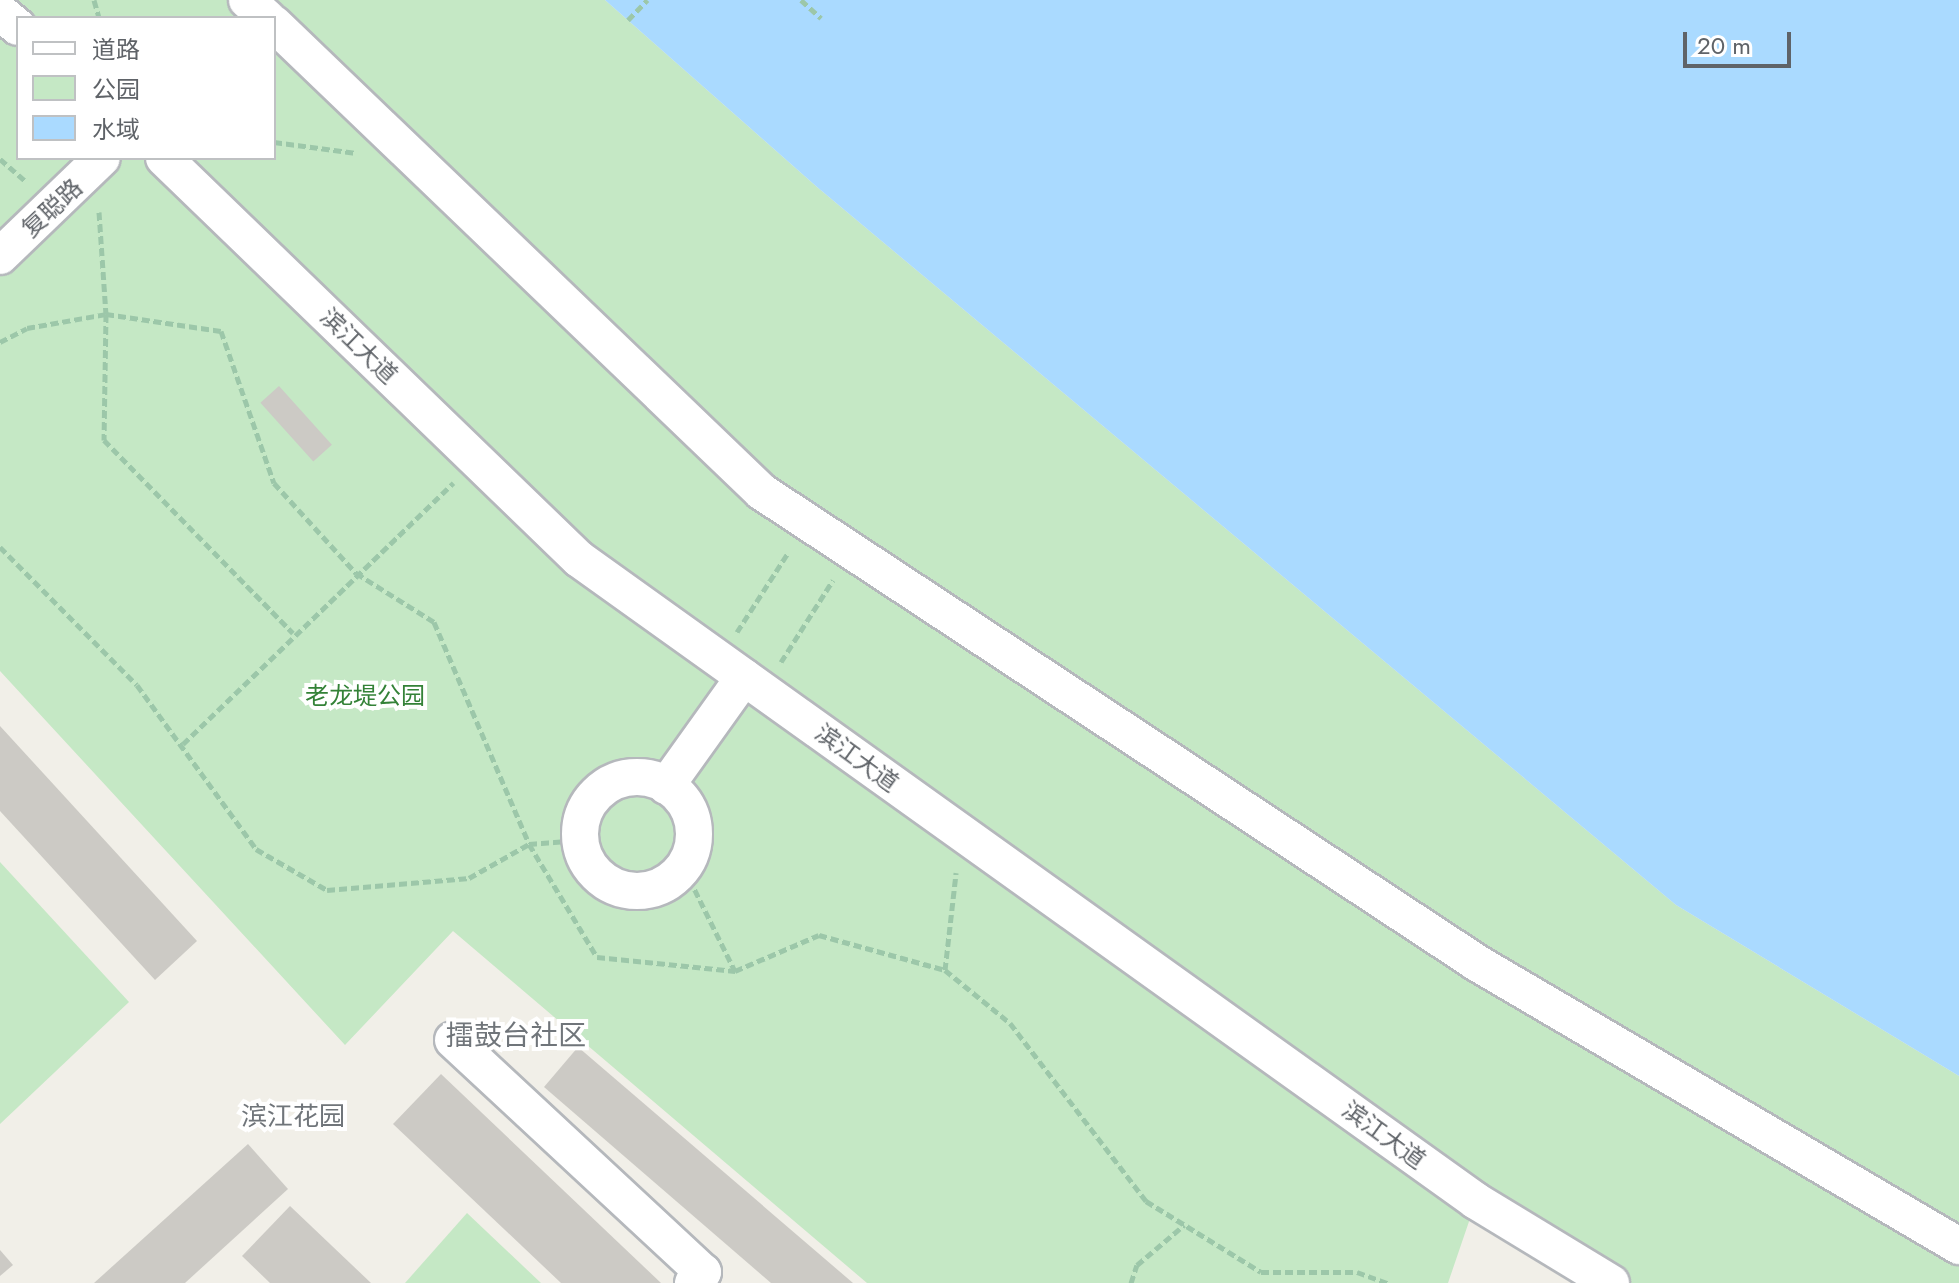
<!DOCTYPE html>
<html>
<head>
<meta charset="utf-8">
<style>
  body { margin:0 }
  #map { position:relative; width:1959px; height:1283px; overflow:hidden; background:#f1efe8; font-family:Jost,"Noto Sans SC",sans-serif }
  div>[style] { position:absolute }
  .green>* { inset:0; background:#c5e8c5 }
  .water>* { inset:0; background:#aadaff }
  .building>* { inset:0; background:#cccac5; transform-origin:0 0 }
  .path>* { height:5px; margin-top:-2.5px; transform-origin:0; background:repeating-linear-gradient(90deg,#9cc7a9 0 8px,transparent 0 12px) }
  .roads { filter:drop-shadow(2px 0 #b5b8bc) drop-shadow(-2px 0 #b5b8bc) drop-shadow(0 2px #b5b8bc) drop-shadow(0 -2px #b5b8bc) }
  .minor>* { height:36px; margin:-18px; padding:0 18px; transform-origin:18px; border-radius:18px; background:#fff }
  .minor>.ring { margin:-18px; padding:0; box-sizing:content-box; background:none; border:36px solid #fff; border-radius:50% }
  span { translate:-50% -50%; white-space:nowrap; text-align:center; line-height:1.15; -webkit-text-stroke:8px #fff; paint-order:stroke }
  .street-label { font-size:24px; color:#5f6368 }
  .park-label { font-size:24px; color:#348238 }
  .neighbourhood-label { font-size:26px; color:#70757a }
  .quarter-label { font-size:28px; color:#70757a }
  .legend { position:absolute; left:16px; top:16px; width:260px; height:144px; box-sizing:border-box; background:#fff; border:2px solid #bfc1c3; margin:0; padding:10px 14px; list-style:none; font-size:24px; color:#5f6368 }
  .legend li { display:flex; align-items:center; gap:16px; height:40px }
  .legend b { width:40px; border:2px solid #bfc1c3 }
  .scale { position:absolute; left:1683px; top:32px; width:108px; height:36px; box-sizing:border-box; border:4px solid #5f6368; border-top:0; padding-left:10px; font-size:24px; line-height:28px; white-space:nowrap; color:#5f6368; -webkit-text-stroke:6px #fff; paint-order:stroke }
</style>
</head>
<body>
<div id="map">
  <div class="green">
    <div style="clip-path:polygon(evenodd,0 0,605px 0,817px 187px,1676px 905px,1959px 1076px,1959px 1283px,1611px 1283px,1476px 1201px,1448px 1283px,867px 1283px,453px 931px,345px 1045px,0 671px,0 256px,15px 242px,0 229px,0 0,18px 18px,274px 18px,274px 158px,18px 158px,18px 18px)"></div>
    <div style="clip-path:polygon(0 862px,129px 1002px,0 1124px)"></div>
    <div style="clip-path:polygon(467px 1213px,541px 1283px,405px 1283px)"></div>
  </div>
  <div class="water">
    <div style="clip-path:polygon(605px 0,1959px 0,1959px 1076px,1676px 905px,817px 187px)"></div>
  </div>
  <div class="building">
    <div style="left:279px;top:386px;width:79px;height:25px;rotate:48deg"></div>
    <div style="clip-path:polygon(0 726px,197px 941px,155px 980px,0 811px)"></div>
    <div style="clip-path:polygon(578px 1047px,853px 1283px,771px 1283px,544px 1087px)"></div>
    <div style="clip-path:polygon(441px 1074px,661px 1283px,561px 1283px,393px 1124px)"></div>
    <div style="clip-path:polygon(248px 1144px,288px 1189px,185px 1283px,94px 1283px)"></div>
    <div style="clip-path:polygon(290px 1206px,371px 1283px,270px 1283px,242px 1256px)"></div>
    <div style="clip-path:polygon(0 1250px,13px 1265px,0 1276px)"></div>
  </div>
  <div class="path">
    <div style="left:94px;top:0;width:19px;rotate:74deg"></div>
    <div style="left:801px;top:0;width:27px;rotate:42deg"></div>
    <div style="left:628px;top:20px;width:28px;rotate:-46deg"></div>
    <div style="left:274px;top:142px;width:83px;rotate:7.6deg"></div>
    <div style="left:0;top:159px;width:35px;rotate:41deg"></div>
    <div style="left:99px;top:212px;width:102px;rotate:86.1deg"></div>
    <div style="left:106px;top:314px;width:126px;rotate:90.9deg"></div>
    <div style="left:104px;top:440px;width:270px;rotate:45.6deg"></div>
    <div style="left:0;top:342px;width:30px;rotate:-27deg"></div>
    <div style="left:27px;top:328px;width:80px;rotate:-10deg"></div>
    <div style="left:106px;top:314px;width:116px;rotate:8.4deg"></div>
    <div style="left:221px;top:331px;width:161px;rotate:70.8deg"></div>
    <div style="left:274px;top:483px;width:122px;rotate:47.7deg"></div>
    <div style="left:356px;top:573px;width:92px;rotate:32.1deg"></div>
    <div style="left:434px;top:622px;width:241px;rotate:66.8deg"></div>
    <div style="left:529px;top:844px;width:132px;rotate:59deg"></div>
    <div style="left:597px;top:957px;width:139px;rotate:5.8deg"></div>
    <div style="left:735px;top:971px;width:91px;rotate:-23.2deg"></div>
    <div style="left:819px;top:935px;width:131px;rotate:15.5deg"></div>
    <div style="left:945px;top:970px;width:84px;rotate:39.2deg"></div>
    <div style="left:1010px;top:1023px;width:224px;rotate:52.6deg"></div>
    <div style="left:1146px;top:1201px;width:135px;rotate:31.7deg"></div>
    <div style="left:1261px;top:1272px;width:96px"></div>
    <div style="left:1357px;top:1272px;width:33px;rotate:20deg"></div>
    <div style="left:0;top:547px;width:194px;rotate:45.2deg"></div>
    <div style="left:137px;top:685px;width:203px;rotate:54deg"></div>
    <div style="left:256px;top:849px;width:82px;rotate:30deg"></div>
    <div style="left:327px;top:890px;width:143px;rotate:-4.8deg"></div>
    <div style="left:469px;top:878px;width:69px;rotate:-29.5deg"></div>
    <div style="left:529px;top:844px;width:51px;rotate:-4.5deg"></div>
    <div style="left:737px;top:632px;width:94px;rotate:-57.2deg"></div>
    <div style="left:781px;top:662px;width:97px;rotate:-57.6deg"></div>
    <div style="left:183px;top:744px;width:376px;rotate:-44deg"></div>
    <div style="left:684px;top:868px;width:115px;rotate:63.7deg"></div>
    <div style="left:945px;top:970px;width:98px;rotate:-83.5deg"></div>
    <div style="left:1131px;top:1283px;width:19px;rotate:-72deg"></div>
    <div style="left:1137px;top:1265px;width:62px;rotate:-40.4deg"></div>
  </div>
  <div class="roads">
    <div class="minor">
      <div style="left:247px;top:0;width:27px;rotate:42deg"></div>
      <div style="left:0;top:12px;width:23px;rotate:40deg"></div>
      <div style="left:274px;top:24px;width:676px;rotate:43.8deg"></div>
      <div style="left:762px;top:492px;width:856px;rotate:33.37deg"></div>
      <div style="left:1477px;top:963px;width:559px;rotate:30.42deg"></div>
      <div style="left:164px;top:158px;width:577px;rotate:44.02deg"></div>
      <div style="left:579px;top:559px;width:1103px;rotate:35.59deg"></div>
      <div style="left:1476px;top:1201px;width:158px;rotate:31.3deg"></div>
      <div style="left:0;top:256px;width:141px;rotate:-43.9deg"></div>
      <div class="ring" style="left:580px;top:777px;width:78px;height:78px"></div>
      <div style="left:666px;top:786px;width:134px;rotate:-54.4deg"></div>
      <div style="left:453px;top:1040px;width:341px;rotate:42.9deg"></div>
      <div style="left:703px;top:1272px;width:15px;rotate:132deg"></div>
    </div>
  </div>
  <div class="street-label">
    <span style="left:52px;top:208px;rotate:-43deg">复聪路</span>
    <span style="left:359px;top:346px;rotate:44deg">滨江大道</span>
    <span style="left:857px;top:758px;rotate:36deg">滨江大道</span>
    <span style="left:1384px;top:1135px;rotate:36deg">滨江大道</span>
  </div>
  <div class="park-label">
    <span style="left:365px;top:696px">老龙堤公园</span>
  </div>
  <div class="neighbourhood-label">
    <span style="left:293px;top:1117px">滨江花园</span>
  </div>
  <div class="quarter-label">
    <span style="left:516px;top:1036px">擂鼓台社区</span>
  </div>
  <ul class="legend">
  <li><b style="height:10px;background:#fff"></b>道路</li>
  <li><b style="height:22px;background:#c5e8c5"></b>公园</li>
  <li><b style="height:22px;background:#aadaff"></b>水域</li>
  </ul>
  <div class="scale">20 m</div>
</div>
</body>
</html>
